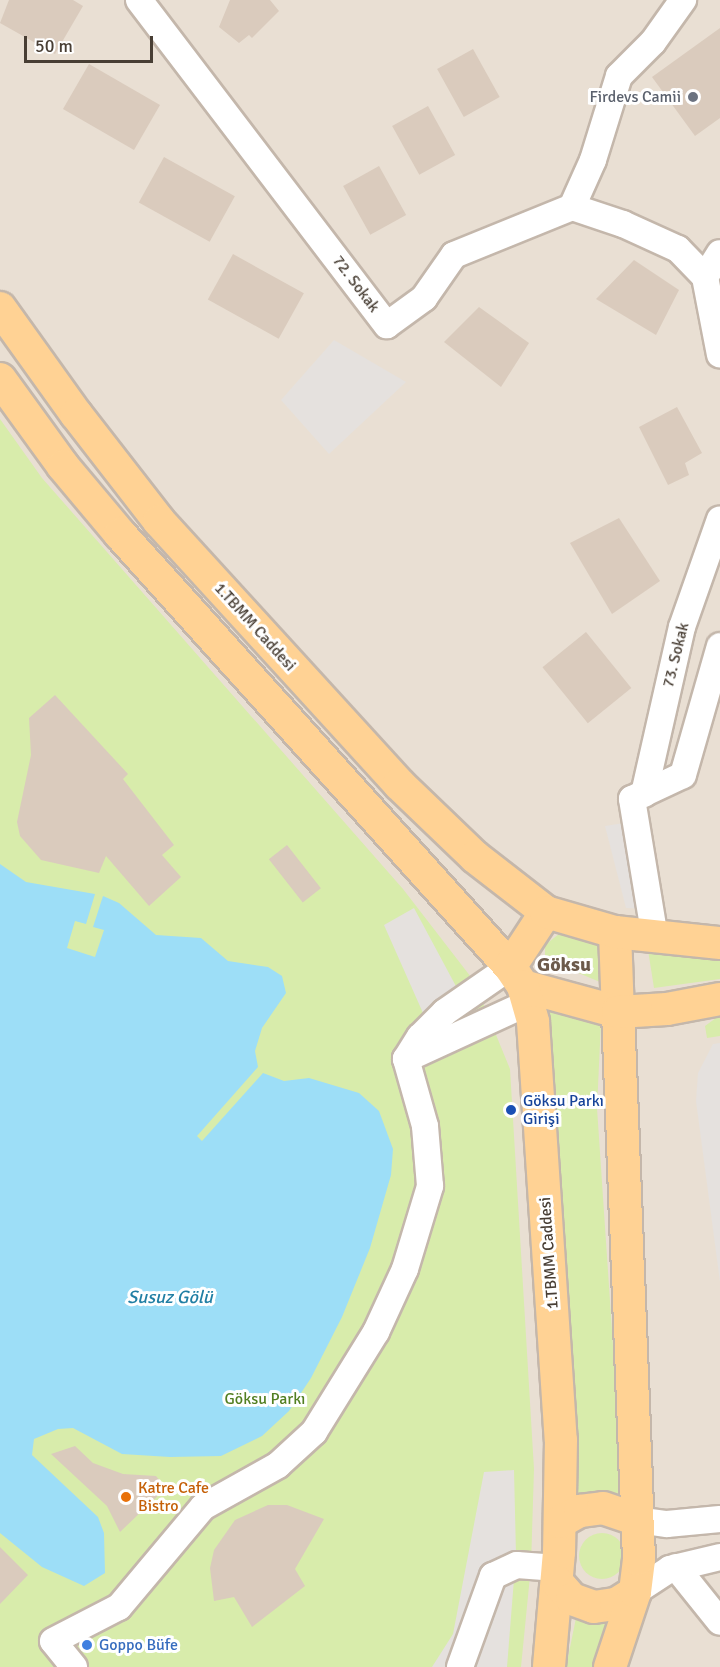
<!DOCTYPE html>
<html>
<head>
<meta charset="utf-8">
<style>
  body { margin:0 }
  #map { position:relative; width:720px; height:1667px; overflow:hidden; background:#f4eee6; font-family:Signika,sans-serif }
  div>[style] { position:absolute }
  .residential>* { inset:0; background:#e9dfd3; transform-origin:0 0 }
  .green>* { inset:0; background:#d8ecab }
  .round { border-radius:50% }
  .parking>* { inset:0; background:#e5e1de }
  .water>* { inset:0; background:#9ddef7 }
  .building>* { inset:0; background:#dacbbd; transform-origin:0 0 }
  .roads { filter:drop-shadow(2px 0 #c4b7ab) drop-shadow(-2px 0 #c4b7ab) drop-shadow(0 2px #c4b7ab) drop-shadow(0 -2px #c4b7ab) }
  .minor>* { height:26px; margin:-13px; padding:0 13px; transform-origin:13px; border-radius:13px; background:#fff }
  .major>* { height:32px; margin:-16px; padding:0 16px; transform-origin:16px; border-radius:16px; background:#ffd294 }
  .dots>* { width:16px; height:16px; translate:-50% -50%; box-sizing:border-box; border:3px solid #fff; border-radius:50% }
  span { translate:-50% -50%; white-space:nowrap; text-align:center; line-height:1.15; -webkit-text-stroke:6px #fff; paint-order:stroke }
  .worship-label { font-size:16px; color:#5b616d }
  .right { translate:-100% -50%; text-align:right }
  .street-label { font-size:16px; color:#483e34 }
  .transit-label { font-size:16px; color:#164399 }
  .left { translate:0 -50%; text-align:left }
  .park-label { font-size:16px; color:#527f22 }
  .food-label { font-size:16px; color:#c56008 }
  .shop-label { font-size:16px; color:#366cbe }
  .water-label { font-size:18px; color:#217fa4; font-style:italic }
  .quarter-label { font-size:20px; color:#6c5a4b; font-weight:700 }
  .scale { position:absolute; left:24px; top:36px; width:129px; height:27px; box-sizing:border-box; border:3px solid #483e34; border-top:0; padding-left:8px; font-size:18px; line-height:21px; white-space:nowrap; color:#483e34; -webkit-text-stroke:4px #fff; paint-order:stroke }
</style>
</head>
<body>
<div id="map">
  <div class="residential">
    <div style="left:0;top:0;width:720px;height:1667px"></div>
  </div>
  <div class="green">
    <div style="clip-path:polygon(0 419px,42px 478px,403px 889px,474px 981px,510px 1069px,534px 1469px,531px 1566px,521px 1667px,0 1667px)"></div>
    <div style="clip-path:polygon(559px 934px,581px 935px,601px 947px,607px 975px,600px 982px,545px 959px,545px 945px)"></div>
    <div style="clip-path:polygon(648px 950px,720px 954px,720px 979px,654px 988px)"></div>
    <div style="clip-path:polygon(555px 1010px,601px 1022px,597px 1108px,623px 1494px,572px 1495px,548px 1012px)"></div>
    <div style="clip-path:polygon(720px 1015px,720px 1036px,707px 1038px,705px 1026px)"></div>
    <div class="round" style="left:579px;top:1533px;width:46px;height:46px"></div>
    <div style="clip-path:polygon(576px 1618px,610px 1625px,594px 1667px,566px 1667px)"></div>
  </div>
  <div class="parking">
    <div style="clip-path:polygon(334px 340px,406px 382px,329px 454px,281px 400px)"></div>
    <div style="clip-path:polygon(624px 823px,643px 909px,626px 908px,605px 826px)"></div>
    <div style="clip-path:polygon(414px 908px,458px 990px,445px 996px,447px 1002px,423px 1013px,384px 925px)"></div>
    <div style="clip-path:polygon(720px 1043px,720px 1282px,696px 1101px,698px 1073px,713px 1044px)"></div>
    <div style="clip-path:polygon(514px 1470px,516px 1554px,507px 1667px,432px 1667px,453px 1634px,484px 1472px)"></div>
  </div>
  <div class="water">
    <div style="clip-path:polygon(0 864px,26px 882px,95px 894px,86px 924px,75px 921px,67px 948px,95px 957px,104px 930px,93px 927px,103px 896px,119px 903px,156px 935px,201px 938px,228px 961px,268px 967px,282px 976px,286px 993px,262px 1028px,255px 1051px,258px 1067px,197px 1136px,202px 1141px,263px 1073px,284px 1081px,309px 1078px,359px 1093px,379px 1111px,393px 1149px,391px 1175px,370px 1248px,342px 1317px,311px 1378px,289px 1411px,262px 1436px,221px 1456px,170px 1457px,122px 1454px,73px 1428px,58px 1429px,34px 1439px,32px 1455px,98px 1517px,104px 1533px,105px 1573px,84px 1586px,42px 1567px,0 1533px)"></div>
  </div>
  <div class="building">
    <div style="clip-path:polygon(9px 0,73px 0,83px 6px,55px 54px,0 23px)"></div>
    <div style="clip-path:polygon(230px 0,270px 0,279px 11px,252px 38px,249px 35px,239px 43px,219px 27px)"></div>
    <div style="clip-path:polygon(720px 28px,720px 118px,695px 136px,652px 77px)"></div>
    <div style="left:473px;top:49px;width:55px;height:41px;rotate:61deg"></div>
    <div style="left:89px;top:64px;width:82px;height:52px;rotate:30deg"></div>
    <div style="left:428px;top:106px;width:56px;height:41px;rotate:61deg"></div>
    <div style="left:164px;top:157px;width:81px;height:52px;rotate:29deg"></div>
    <div style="left:379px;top:166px;width:56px;height:41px;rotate:61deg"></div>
    <div style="left:233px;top:254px;width:81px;height:52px;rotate:29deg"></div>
    <div style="clip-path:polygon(634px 260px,679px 290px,656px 335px,596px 299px)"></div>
    <div style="clip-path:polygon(479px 307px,529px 343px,501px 387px,444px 342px)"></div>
    <div style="clip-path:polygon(677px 407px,702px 453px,685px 463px,689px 475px,668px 485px,639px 427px)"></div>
    <div style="clip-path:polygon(619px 518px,660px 581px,612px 614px,570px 543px)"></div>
    <div style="left:586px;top:632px;width:72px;height:56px;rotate:51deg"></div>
    <div style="clip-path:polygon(55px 695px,128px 774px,123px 779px,174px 845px,162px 855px,181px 877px,149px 906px,106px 856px,99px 873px,41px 860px,20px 836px,17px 822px,31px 755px,29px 718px)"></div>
    <div style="left:287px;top:845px;width:55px;height:23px;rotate:52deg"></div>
    <div style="clip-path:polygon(75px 1446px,93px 1463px,123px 1474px,156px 1476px,166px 1488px,120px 1532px,107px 1506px,51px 1454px)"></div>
    <div style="clip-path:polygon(268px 1505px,287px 1505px,324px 1519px,295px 1569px,305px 1586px,252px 1627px,234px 1597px,214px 1601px,210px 1568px,214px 1550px,235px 1520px)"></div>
    <div style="clip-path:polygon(0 1547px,28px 1575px,0 1604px)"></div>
  </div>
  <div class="roads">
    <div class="minor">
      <div style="left:139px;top:0;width:409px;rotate:52.7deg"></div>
      <div style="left:387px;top:325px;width:46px;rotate:-36.1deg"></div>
      <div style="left:424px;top:298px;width:52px;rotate:-55.1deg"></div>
      <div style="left:454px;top:255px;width:127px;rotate:-22.1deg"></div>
      <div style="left:572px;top:207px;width:54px;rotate:18.4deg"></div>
      <div style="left:623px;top:224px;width:60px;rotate:24.4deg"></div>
      <div style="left:678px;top:249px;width:39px;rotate:46deg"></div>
      <div style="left:572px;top:207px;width:51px;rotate:-65.9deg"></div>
      <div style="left:593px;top:160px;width:88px;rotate:-72.8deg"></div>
      <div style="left:619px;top:76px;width:48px;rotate:-45deg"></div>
      <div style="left:653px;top:42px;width:52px;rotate:-54.5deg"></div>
      <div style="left:705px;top:277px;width:79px;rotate:79.1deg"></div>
      <div style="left:705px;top:277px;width:28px;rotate:-58deg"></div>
      <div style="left:644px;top:794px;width:171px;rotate:-77.2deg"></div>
      <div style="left:682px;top:627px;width:114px;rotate:-70.6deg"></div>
      <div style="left:655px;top:938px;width:141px;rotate:-99.4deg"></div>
      <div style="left:632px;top:799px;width:56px;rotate:-25.2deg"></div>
      <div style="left:683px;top:775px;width:134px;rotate:-74deg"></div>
      <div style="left:406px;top:1059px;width:26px;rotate:-58deg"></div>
      <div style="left:420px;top:1037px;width:35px;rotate:-45deg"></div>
      <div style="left:445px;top:1012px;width:79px;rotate:-34.7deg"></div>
      <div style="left:406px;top:1059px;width:134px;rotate:-24.7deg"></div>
      <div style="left:637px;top:1520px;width:30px;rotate:8deg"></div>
      <div style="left:667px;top:1524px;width:53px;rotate:-5.4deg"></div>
      <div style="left:676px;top:1567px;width:70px;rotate:51.3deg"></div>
      <div style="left:635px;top:1592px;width:42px;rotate:-33.3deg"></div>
      <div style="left:670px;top:1569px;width:51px;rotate:-13.5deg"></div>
      <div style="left:74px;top:1667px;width:33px;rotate:-129deg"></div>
      <div style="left:53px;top:1641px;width:74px;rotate:-27.3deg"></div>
      <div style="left:119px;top:1607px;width:131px;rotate:-50deg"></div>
      <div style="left:203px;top:1507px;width:86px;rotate:-29.2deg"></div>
      <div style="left:278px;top:1465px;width:49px;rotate:-42.5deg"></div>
      <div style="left:314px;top:1432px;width:118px;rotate:-58.2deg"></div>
      <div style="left:376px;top:1332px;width:69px;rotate:-65.3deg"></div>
      <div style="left:405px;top:1269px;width:87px;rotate:-73.2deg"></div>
      <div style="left:430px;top:1186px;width:60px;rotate:-94.8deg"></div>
      <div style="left:425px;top:1126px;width:70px;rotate:-105.8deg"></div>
      <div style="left:460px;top:1667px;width:97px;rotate:-70.1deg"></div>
      <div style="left:493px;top:1576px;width:26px;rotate:-25deg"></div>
      <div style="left:517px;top:1565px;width:40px;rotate:4.3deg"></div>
    </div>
    <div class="major">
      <div style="left:0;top:308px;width:130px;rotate:54.4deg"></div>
      <div style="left:76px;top:414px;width:135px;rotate:52.2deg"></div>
      <div style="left:159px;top:521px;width:356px;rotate:47.6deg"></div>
      <div style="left:399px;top:784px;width:105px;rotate:43.8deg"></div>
      <div style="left:475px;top:857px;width:90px;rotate:37.8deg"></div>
      <div style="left:0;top:379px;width:107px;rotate:54.1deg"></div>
      <div style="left:63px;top:466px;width:89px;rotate:50deg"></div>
      <div style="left:120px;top:534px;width:583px;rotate:47.99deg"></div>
      <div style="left:615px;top:932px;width:80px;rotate:87.9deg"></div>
      <div style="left:618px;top:1012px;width:98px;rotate:-164.7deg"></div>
      <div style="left:523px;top:986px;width:23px;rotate:-124deg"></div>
      <div style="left:510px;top:967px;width:66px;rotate:-56.8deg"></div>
      <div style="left:546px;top:912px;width:72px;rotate:16.2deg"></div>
      <div style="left:615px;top:932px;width:106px;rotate:6deg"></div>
      <div style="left:523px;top:986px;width:37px;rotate:74deg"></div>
      <div style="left:533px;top:1022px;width:419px;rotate:86.2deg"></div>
      <div style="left:561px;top:1440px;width:112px;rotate:91deg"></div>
      <div style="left:559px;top:1552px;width:115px;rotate:95deg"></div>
      <div style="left:560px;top:1522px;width:23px;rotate:-29deg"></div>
      <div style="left:580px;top:1511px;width:23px;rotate:-7deg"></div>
      <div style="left:603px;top:1508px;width:36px;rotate:19deg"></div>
      <div style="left:557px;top:1582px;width:23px;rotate:49deg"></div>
      <div style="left:572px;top:1599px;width:23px;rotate:20deg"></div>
      <div style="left:594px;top:1607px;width:22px;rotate:-8deg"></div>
      <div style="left:616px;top:1604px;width:22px;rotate:-32deg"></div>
      <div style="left:610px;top:1667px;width:79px;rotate:-71.6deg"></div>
      <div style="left:635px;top:1592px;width:33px;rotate:-83deg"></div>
      <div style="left:639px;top:1559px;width:547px;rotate:-92.2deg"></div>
      <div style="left:618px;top:1012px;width:49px;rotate:-3.5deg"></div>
      <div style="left:667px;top:1009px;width:54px;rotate:-10.7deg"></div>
    </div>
  </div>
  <div class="dots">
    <div style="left:693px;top:97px;background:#6b7280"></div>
    <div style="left:511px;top:1110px;background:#1a4fb4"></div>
    <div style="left:126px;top:1497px;background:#e8710a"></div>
    <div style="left:87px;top:1645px;background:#3f7fe0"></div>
  </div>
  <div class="worship-label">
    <span class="right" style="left:681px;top:97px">Firdevs Camii</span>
  </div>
  <div class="street-label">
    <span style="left:356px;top:284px;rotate:53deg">72. Sokak</span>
    <span style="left:255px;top:627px;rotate:48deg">1.TBMM Caddesi</span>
    <span style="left:676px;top:655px;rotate:-76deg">73. Sokak</span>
    <span style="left:549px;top:1253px;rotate:-94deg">1.TBMM Caddesi</span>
  </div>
  <div class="transit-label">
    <span class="left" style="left:523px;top:1110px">Göksu Parkı<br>Girişi</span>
  </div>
  <div class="park-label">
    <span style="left:265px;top:1399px">Göksu Parkı</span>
  </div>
  <div class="food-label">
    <span class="left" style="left:138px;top:1497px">Katre Cafe<br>Bistro</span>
  </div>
  <div class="shop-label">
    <span class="left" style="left:99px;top:1645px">Goppo Büfe</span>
  </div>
  <div class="water-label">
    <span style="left:170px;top:1297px">Susuz Gölü</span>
  </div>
  <div class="quarter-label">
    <span style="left:564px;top:964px">Göksu</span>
  </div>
  <div class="scale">50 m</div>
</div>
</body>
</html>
